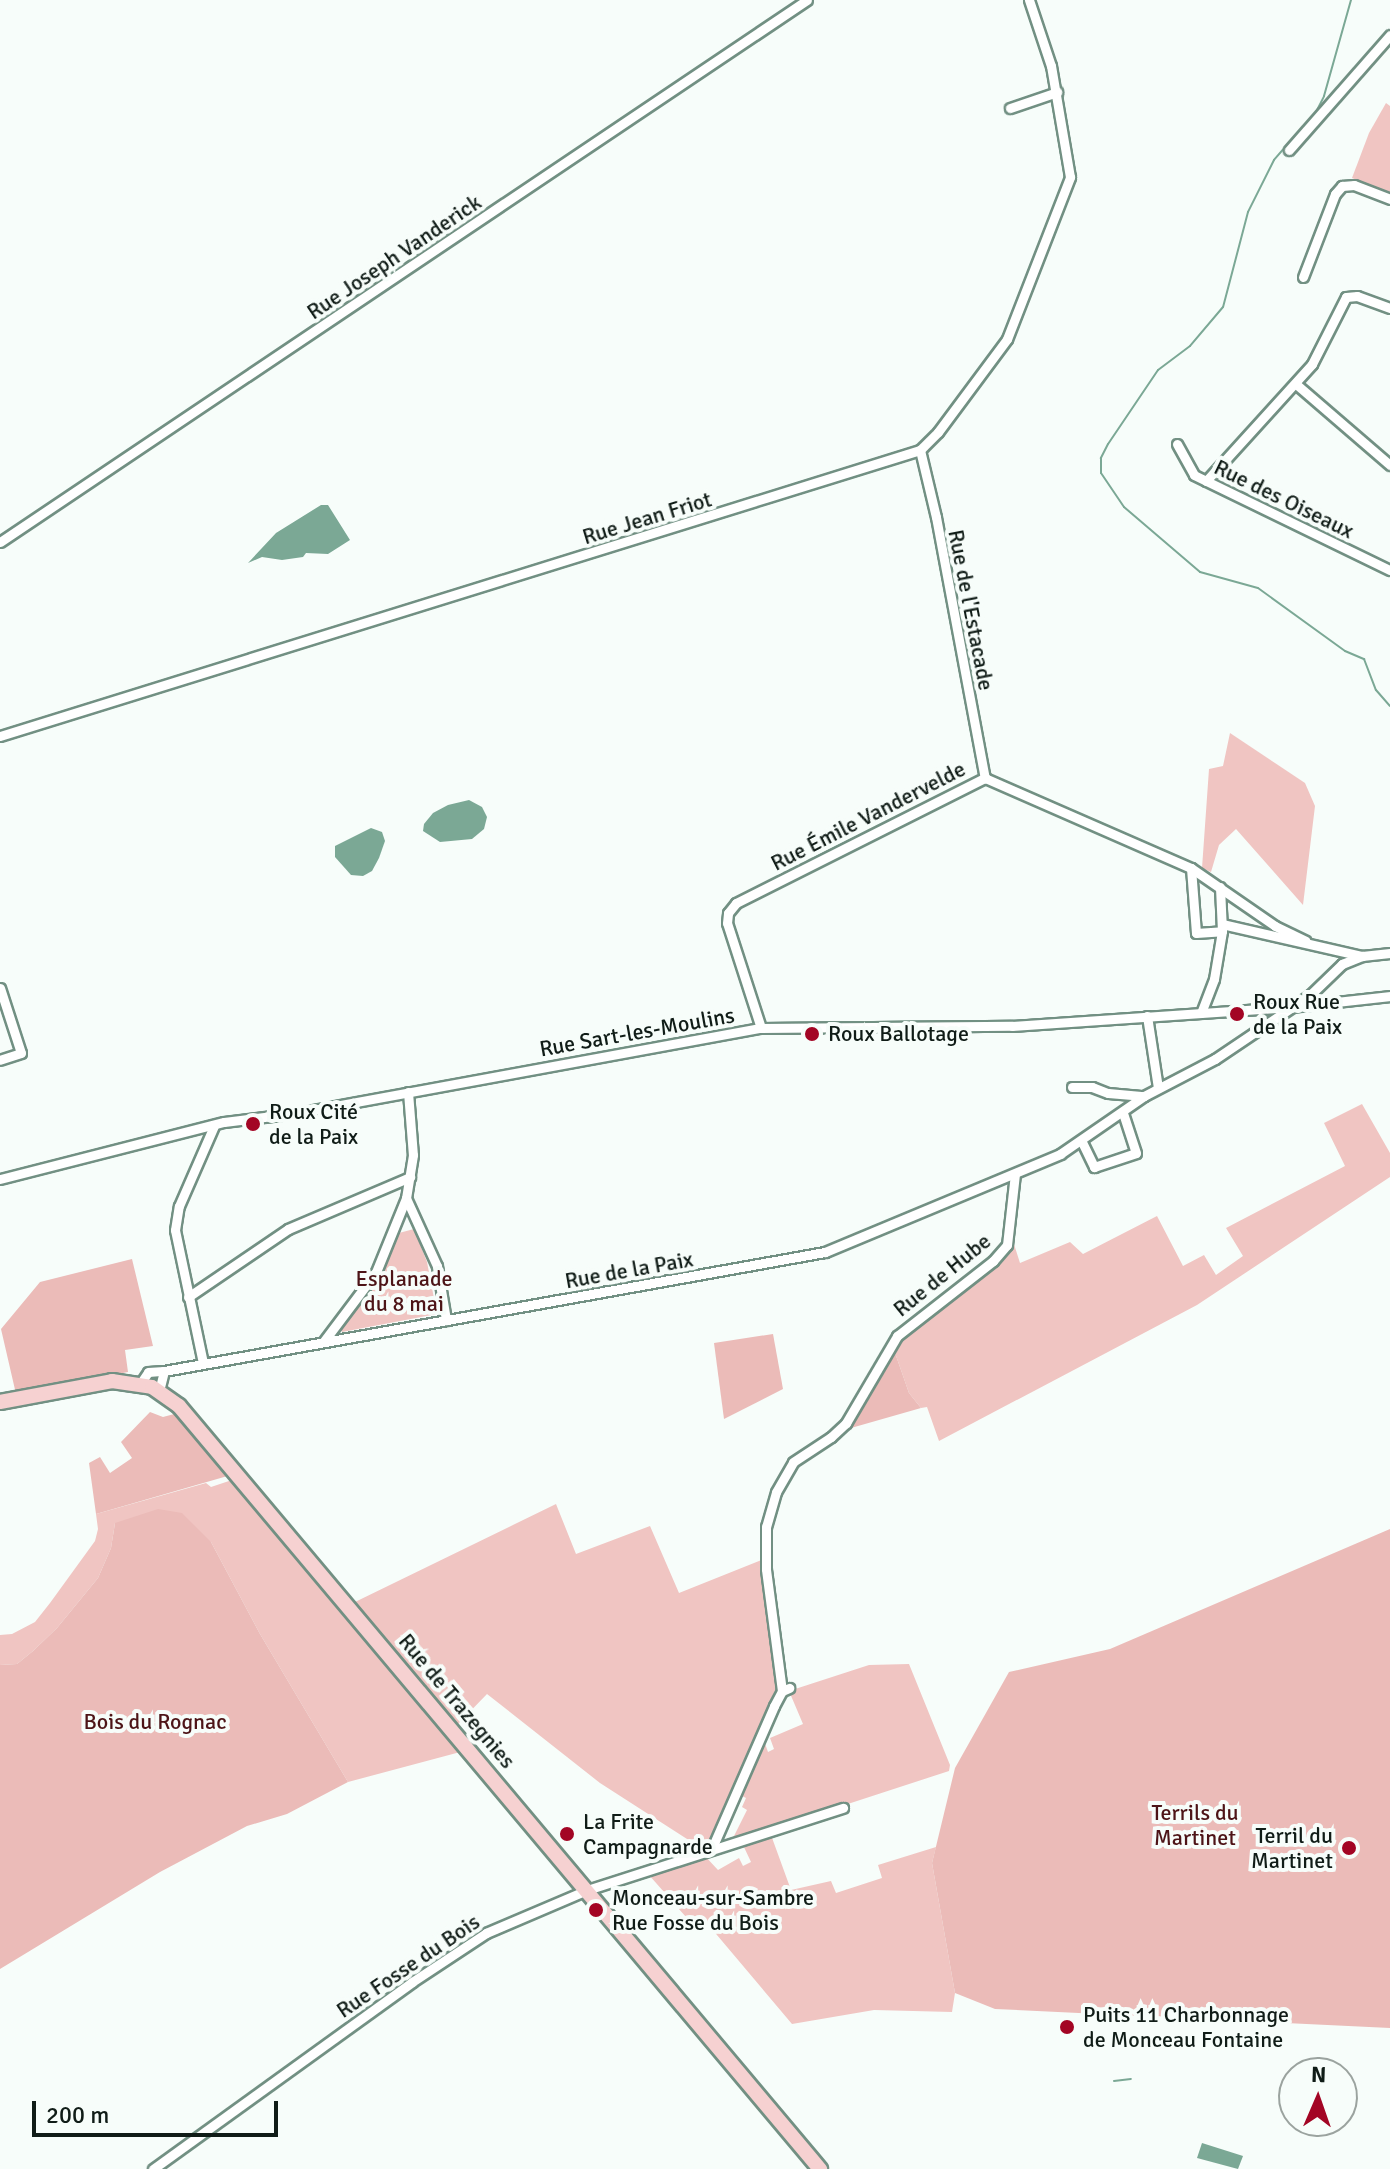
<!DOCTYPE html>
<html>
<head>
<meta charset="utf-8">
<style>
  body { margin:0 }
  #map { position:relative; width:1390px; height:2169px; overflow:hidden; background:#f7fdfa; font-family:Signika,sans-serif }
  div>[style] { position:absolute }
  .green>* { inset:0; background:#f0c5c2 }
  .forest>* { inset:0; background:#ebbbb8 }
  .water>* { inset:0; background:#7ba895 }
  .stream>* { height:2px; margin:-1px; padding:0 1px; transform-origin:1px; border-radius:1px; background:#7ba895 }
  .roads { filter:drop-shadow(2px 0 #729083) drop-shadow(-2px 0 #729083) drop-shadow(0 2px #729083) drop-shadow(0 -2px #729083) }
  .street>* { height:9px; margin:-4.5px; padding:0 4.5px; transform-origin:4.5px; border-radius:4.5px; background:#fff }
  .secondary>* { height:14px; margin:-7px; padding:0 7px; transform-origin:7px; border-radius:7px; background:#f6d1d1 }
  .dots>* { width:22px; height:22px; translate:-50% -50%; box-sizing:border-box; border:4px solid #f7fdfa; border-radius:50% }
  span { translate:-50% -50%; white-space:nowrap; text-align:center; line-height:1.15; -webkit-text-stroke:8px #f7fdfa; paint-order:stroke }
  .street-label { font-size:22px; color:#101c17 }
  .poi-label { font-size:22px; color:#101c17 }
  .left { translate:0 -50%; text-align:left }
  .right { translate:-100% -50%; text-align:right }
  .park-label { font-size:22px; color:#4d1417 }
  .north { position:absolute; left:1278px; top:2057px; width:80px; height:80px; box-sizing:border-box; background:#f7fdfa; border:2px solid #9ba39f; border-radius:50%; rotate:2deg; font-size:22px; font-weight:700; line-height:32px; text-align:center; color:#101c17 }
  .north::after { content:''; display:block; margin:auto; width:28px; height:36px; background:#a30524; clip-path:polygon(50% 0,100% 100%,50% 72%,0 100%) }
  .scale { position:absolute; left:32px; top:2101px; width:246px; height:36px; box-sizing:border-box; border:4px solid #101c17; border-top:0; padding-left:10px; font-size:24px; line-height:28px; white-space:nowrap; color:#101c17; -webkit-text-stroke:6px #f7fdfa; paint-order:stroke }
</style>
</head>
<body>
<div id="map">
  <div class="green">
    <div style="clip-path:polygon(1386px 103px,1390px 106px,1390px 193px,1352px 178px,1369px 133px)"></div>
    <div style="clip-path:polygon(1230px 733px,1305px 783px,1315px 806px,1303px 905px,1236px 829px,1219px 845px,1211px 872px,1202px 868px,1209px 769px,1223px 766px)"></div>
    <div style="clip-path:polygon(1362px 1104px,1390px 1153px,1390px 1177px,1197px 1305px,939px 1441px,927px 1407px,921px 1408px,909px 1393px,893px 1347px,903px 1333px,1010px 1249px,1013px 1241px,1020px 1263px,1070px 1242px,1083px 1254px,1157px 1216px,1183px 1266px,1204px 1255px,1216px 1275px,1243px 1256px,1226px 1228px,1345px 1166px,1324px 1123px)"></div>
    <div style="clip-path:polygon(414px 1229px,427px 1262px,437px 1314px,342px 1332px,340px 1323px,376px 1282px,399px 1233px)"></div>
    <div style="clip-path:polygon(235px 1479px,464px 1751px,348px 1782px,260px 1634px,211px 1542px,115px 1523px,111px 1548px,98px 1578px,57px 1628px,33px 1651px,17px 1664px,0 1665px,0 1635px,12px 1634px,35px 1622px,50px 1603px,95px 1541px,98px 1529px,96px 1514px,206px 1483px,211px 1487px)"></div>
    <div style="clip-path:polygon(556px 1504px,576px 1554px,650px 1526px,679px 1593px,764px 1559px,778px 1689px,711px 1841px,701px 1848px,600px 1783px,487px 1694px,458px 1724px,355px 1602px)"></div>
    <div style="clip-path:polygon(909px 1664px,950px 1765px,949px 1771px,731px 1842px,747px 1810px,742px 1807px,746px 1798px,740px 1795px,763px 1738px,768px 1752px,774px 1749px,770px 1738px,803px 1724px,789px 1691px,869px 1665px)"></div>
    <div style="clip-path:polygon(771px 1835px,791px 1890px,831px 1881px,836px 1893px,882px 1878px,878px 1865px,936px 1847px,932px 1863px,955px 1993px,952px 2012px,874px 2010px,792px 2024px,706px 1922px,693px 1925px,649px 1875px,704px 1855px,718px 1870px,739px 1858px,743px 1866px,751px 1862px,743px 1845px)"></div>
  </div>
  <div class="forest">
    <div style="clip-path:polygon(132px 1259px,153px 1346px,125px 1350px,128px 1372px,16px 1394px,1px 1329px,40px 1282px)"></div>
    <div style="clip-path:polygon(773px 1334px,783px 1389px,724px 1419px,714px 1343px)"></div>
    <div style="clip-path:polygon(893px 1347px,909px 1393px,921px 1408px,851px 1428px,847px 1425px)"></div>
    <div style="clip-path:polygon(150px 1412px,163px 1417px,178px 1413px,231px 1475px,96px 1514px,89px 1463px,100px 1457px,110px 1473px,132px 1458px,121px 1442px)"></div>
    <div style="clip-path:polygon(158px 1509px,182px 1513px,211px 1542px,260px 1634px,348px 1782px,287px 1814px,247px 1826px,160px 1872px,0 1969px,0 1665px,17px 1664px,33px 1651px,57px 1628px,98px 1578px,111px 1548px,115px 1523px)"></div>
    <div style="clip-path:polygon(1390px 1529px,1390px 2028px,995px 2009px,955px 1993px,932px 1863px,955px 1768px,1009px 1672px,1110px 1649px)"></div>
  </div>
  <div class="water">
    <div style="clip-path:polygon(321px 505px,328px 505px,350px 540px,328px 554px,306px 553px,303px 557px,282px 560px,262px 557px,248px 563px,276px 533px)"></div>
    <div style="clip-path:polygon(469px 800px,482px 807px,487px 817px,484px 829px,472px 839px,440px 842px,423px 831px,424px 824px,433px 813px,448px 805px)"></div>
    <div style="clip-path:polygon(371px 828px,382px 832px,385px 841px,379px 858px,372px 871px,363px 876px,351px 875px,335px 857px,335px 846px)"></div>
    <div style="clip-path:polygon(1202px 2143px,1243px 2156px,1238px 2169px,1197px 2158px)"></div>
  </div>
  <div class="stream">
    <div style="left:1314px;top:116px;width:22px;rotate:-63deg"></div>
    <div style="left:1324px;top:96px;width:100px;rotate:-74.3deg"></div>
    <div style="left:1293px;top:138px;width:29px;rotate:131deg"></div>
    <div style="left:1274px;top:160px;width:58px;rotate:116.6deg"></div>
    <div style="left:1248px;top:212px;width:98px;rotate:104.7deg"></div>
    <div style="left:1223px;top:307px;width:51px;rotate:130.2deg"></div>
    <div style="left:1190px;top:346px;width:40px;rotate:143deg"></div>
    <div style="left:1158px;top:370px;width:89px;rotate:124deg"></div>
    <div style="left:1108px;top:444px;width:16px;rotate:117deg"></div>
    <div style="left:1101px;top:458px;width:15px;rotate:90deg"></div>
    <div style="left:1101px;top:473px;width:41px;rotate:55.9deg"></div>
    <div style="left:1124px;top:507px;width:100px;rotate:40.5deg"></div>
    <div style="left:1200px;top:572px;width:60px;rotate:15.4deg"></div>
    <div style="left:1258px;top:588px;width:107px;rotate:35.9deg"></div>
    <div style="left:1345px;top:651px;width:21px;rotate:23deg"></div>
    <div style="left:1364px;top:659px;width:33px;rotate:69deg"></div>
    <div style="left:1376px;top:690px;width:21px;rotate:49deg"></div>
    <div style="left:1114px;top:2081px;width:17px;rotate:-7deg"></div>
  </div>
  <div class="roads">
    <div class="street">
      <div style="left:1010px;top:108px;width:50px;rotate:-18.8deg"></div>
      <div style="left:1289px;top:150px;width:153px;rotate:-48.7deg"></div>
      <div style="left:1303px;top:277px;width:89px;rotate:-68.9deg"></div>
      <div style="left:1335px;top:194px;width:11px;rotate:-49deg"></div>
      <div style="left:1342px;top:186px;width:12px;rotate:-5deg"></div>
      <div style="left:1354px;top:185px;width:39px;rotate:21deg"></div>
      <div style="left:1296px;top:384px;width:124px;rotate:40.8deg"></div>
      <div style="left:1177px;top:444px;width:35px;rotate:61deg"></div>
      <div style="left:1194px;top:475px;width:218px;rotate:25.9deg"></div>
      <div style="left:920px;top:450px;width:69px;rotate:76.6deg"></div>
      <div style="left:936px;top:517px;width:266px;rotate:79.4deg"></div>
      <div style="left:1206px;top:481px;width:158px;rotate:-47.8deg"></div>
      <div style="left:1312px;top:364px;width:75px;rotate:-63.1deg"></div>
      <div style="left:1346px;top:297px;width:11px;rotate:-5deg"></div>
      <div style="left:1357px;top:296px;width:35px;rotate:20deg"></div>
      <div style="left:0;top:542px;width:972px;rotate:-33.89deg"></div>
      <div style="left:0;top:736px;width:963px;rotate:-17.27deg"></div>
      <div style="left:920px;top:450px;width:25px;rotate:-45deg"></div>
      <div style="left:938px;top:432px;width:116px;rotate:-53.4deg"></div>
      <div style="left:1007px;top:339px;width:174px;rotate:-68.7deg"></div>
      <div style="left:1070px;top:177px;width:113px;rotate:-99.7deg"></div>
      <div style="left:1051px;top:66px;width:70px;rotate:-108.4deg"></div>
      <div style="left:1191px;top:868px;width:65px;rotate:85.6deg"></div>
      <div style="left:1196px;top:933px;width:26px;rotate:-4deg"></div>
      <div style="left:1222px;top:924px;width:144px;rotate:12.9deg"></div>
      <div style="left:0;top:988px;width:68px;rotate:72.1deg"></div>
      <div style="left:21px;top:1053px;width:22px;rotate:162deg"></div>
      <div style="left:1201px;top:1013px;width:36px;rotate:-69deg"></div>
      <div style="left:1214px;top:979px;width:49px;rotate:-80.5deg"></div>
      <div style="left:1222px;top:931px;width:44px;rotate:-92.6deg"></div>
      <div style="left:1147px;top:1016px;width:73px;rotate:81.3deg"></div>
      <div style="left:761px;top:1028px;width:110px;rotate:-107.9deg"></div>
      <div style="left:727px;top:923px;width:10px;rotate:-84deg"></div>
      <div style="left:728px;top:913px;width:13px;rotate:-51deg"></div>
      <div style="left:736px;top:903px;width:279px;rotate:-26.7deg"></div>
      <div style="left:985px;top:778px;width:225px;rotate:23.6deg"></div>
      <div style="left:1191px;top:868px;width:102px;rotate:34.6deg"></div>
      <div style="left:1275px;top:926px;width:34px;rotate:26deg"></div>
      <div style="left:1072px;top:1087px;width:20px"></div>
      <div style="left:1092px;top:1087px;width:17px;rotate:21deg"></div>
      <div style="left:1108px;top:1093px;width:36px;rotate:5deg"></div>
      <div style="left:408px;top:1092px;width:63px;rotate:85.5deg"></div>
      <div style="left:413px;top:1155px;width:44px;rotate:99.2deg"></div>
      <div style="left:406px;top:1198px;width:75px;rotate:65.5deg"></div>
      <div style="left:437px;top:1266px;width:55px;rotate:80.5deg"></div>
      <div style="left:1082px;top:1142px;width:28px;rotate:64deg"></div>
      <div style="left:1094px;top:1167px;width:44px;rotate:-18.4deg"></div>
      <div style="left:1136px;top:1153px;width:42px;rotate:-108deg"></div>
      <div style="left:0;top:1179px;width:231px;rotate:-14.3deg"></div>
      <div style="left:224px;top:1122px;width:73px;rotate:-7.1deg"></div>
      <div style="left:296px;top:1113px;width:473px;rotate:-10.4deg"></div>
      <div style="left:761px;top:1028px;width:251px;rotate:-0.5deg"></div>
      <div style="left:1012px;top:1026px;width:280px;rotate:-3.9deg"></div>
      <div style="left:1291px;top:1007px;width:100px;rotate:-6.3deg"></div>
      <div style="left:188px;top:1297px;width:121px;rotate:-34.2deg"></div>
      <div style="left:288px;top:1229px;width:133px;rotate:-23.1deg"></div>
      <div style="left:324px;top:1341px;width:86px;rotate:-53deg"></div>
      <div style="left:376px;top:1272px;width:80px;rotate:-67.9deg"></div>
      <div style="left:203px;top:1363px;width:136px;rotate:-101.9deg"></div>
      <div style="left:175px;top:1230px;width:24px;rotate:-81deg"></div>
      <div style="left:179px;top:1206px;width:87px;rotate:-66.4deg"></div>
      <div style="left:164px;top:1371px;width:672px;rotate:-10.21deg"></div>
      <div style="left:825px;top:1252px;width:255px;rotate:-22.6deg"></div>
      <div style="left:1060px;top:1154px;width:102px;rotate:-34.6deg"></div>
      <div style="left:1144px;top:1096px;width:80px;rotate:-27.5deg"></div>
      <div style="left:1215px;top:1059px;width:115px;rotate:-34deg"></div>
      <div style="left:1310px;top:995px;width:45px;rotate:-44.1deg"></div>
      <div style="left:1342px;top:964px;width:22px;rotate:-22deg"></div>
      <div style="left:1362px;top:956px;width:28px;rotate:-6deg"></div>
      <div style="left:140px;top:1384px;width:14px;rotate:-56deg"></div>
      <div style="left:148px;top:1372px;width:16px;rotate:-4deg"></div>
      <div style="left:164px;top:1371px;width:21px;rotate:104deg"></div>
      <div style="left:782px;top:1691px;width:123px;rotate:-97.5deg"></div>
      <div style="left:766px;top:1569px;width:42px;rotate:-90deg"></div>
      <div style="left:766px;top:1527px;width:36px;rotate:-74deg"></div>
      <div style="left:776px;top:1492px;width:34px;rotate:-60deg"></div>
      <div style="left:793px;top:1462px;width:45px;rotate:-33.3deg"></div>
      <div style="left:831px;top:1437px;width:21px;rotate:-43deg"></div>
      <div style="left:846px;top:1423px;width:101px;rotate:-59.6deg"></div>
      <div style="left:897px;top:1336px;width:122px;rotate:-38deg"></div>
      <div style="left:993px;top:1261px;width:21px;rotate:-49deg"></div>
      <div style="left:1007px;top:1245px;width:71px;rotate:-83.6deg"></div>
      <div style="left:712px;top:1848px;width:155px;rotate:-66.4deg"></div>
      <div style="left:774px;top:1706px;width:17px;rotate:-62deg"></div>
      <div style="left:782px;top:1691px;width:8px;rotate:-23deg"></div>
      <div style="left:153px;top:2169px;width:319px;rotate:-35.8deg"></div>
      <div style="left:412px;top:1982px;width:89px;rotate:-33.5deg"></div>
      <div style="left:486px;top:1933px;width:110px;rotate:-23.1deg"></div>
      <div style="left:587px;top:1890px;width:269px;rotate:-17.8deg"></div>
    </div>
    <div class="secondary">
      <div style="left:0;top:1402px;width:114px;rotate:-10.6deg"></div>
      <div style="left:112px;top:1381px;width:40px;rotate:8.5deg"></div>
      <div style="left:152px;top:1387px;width:33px;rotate:35deg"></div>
      <div style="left:179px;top:1406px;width:997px;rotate:49.97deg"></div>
    </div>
  </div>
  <div class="dots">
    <div style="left:1237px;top:1014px;background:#a30524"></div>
    <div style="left:812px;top:1034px;background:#a30524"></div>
    <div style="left:253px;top:1124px;background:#a30524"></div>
    <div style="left:567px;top:1834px;background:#a30524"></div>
    <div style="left:1349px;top:1848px;background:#a30524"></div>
    <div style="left:596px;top:1910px;background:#a30524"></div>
    <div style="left:1067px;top:2027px;background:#a30524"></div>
  </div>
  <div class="street-label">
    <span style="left:394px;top:257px;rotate:-34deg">Rue Joseph Vanderick</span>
    <span style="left:1284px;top:499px;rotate:26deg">Rue des Oiseaux</span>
    <span style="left:647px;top:518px;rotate:-17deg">Rue Jean Friot</span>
    <span style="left:971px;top:610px;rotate:79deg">Rue de l'Estacade</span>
    <span style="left:868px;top:816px;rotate:-27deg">Rue Émile Vandervelde</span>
    <span style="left:637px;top:1032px;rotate:-10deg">Rue Sart-les-Moulins</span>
    <span style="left:629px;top:1270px;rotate:-10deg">Rue de la Paix</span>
    <span style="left:942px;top:1275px;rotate:-39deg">Rue de Hube</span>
    <span style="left:457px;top:1701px;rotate:50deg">Rue de Trazegnies</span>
    <span style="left:408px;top:1966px;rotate:-34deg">Rue Fosse du Bois</span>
  </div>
  <div class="poi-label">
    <span class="left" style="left:1253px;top:1014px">Roux Rue<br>de la Paix</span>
    <span class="left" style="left:828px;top:1034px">Roux Ballotage</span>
    <span class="left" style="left:269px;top:1124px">Roux Cité<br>de la Paix</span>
    <span class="left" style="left:583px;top:1834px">La Frite<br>Campagnarde</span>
    <span class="right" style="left:1333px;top:1848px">Terril du<br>Martinet</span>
    <span class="left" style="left:612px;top:1910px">Monceau-sur-Sambre<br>Rue Fosse du Bois</span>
    <span class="left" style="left:1083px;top:2027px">Puits 11 Charbonnage<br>de Monceau Fontaine</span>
  </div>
  <div class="park-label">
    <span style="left:404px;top:1291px">Esplanade<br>du 8 mai</span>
    <span style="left:155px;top:1722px">Bois du Rognac</span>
    <span style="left:1195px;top:1825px">Terrils du<br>Martinet</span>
  </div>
  <div class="north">N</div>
  <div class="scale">200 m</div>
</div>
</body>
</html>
